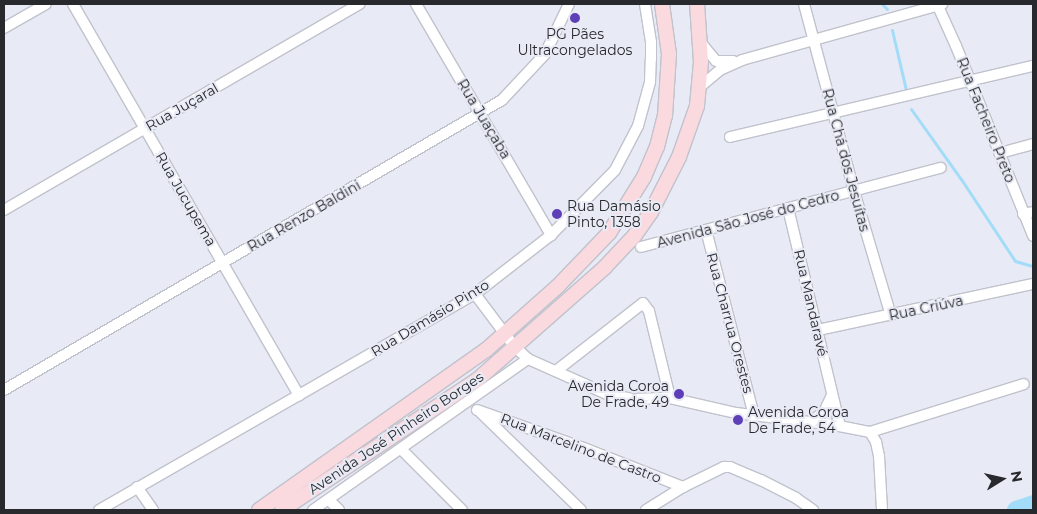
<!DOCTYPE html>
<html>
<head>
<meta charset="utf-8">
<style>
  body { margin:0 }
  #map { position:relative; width:1037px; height:514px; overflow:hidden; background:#e8ebf5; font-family:Montserrat,sans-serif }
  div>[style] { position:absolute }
  .stream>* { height:3px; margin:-1.5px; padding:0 1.5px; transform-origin:1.5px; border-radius:1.5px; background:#a3dcf8 }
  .river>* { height:18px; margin:-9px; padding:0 9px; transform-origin:9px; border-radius:9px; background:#a3dcf8 }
  .roads { filter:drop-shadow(1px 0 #c0c2cc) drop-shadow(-1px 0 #c0c2cc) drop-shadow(0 1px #c0c2cc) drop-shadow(0 -1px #c0c2cc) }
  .minor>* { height:10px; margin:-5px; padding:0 5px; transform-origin:5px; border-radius:5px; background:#fff }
  .major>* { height:14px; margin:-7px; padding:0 7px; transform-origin:7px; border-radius:7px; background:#fadadf }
  .dots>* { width:14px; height:14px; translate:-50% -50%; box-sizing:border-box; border:2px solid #e8ebf5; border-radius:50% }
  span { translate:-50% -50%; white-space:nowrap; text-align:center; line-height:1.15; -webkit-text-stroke:4px #e8ebf5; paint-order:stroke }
  .poi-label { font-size:14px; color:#28292d }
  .left { translate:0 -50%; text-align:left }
  .right { translate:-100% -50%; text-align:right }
  .street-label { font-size:14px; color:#28292d }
  .frame { position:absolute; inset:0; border:5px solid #28292d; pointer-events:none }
  .north { position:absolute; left:977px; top:454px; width:50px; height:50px; -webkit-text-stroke:4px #e8ebf5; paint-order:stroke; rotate:80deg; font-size:14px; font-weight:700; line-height:20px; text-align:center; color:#28292d }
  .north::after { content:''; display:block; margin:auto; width:18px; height:22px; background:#28292d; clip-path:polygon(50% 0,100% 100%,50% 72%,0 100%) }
</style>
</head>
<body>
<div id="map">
  <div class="stream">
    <i style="left:882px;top:4px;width:7px;rotate:45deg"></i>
    <i style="left:892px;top:30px;width:62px;rotate:76.9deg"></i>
    <i style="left:911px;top:109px;width:86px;rotate:54.5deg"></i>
    <i style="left:961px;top:179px;width:98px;rotate:56.6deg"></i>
    <i style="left:1015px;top:261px;width:19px;rotate:16deg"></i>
  </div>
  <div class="river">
    <i style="left:1016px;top:510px;width:18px;rotate:-19deg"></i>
  </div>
  <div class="roads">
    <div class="minor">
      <i style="left:73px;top:4px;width:452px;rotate:60deg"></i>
      <i style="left:416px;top:4px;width:268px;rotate:59.7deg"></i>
      <i style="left:804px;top:4px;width:194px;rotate:75deg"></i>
      <i style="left:854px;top:191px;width:130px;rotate:73.5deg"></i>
      <i style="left:937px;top:4px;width:46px;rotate:65.7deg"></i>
      <i style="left:956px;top:46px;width:205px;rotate:67.9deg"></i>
      <i style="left:4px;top:28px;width:48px;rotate:-29.7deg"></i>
      <i style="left:701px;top:43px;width:23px;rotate:50deg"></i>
      <i style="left:716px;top:61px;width:17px"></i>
      <i style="left:701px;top:86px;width:25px;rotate:-40deg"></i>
      <i style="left:720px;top:70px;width:24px;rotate:-24deg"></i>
      <i style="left:742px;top:60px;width:208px;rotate:-15.6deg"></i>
      <i style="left:730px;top:137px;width:311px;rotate:-13.2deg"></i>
      <i style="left:1000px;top:153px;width:34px;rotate:-15deg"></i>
      <i style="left:788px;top:208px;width:224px;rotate:76.6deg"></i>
      <i style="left:4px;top:210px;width:411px;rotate:-30.1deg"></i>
      <i style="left:1023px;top:214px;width:10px;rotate:-11deg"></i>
      <i style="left:706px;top:230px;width:192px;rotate:75.5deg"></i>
      <i style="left:641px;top:247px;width:310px;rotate:-14.8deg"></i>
      <i style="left:475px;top:294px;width:65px;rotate:53.1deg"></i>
      <i style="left:514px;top:346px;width:19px;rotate:43deg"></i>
      <i style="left:528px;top:359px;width:86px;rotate:23.9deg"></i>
      <i style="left:607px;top:394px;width:26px;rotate:11deg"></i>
      <i style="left:633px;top:399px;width:37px;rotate:-2deg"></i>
      <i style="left:670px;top:398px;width:68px;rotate:12.8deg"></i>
      <i style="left:736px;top:413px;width:99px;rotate:7deg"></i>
      <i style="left:834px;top:425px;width:37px;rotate:11deg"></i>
      <i style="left:870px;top:432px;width:12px;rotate:59deg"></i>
      <i style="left:876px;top:442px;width:14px;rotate:78deg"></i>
      <i style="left:879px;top:456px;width:54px;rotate:86.8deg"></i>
      <i style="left:818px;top:330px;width:220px;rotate:-12.1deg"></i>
      <i style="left:556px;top:371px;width:110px;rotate:-38deg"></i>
      <i style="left:643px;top:303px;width:10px;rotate:53deg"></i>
      <i style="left:649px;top:311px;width:89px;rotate:76.4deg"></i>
      <i style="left:4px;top:390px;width:576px;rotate:-30.21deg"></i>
      <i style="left:502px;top:100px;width:63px;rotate:-46.9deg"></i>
      <i style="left:545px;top:54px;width:55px;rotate:-64.4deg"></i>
      <i style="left:477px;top:410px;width:110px;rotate:19.6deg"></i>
      <i style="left:581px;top:447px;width:110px;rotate:21.4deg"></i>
      <i style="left:481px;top:413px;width:139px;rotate:44.1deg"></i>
      <i style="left:810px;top:422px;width:17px;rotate:-36deg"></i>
      <i style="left:824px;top:412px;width:17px;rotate:-65deg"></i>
      <i style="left:870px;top:432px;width:161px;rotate:-17.3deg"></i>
      <i style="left:401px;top:449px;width:86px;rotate:45deg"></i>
      <i style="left:137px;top:487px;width:28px;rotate:55deg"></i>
      <i style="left:329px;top:500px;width:14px;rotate:45deg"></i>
      <i style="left:99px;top:510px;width:434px;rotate:-29.9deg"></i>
      <i style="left:475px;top:294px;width:96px;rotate:-37.8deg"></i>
      <i style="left:551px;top:235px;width:91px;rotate:-45.4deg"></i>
      <i style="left:615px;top:170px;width:50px;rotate:-62.4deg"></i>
      <i style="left:638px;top:126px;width:46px;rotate:-74.7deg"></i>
      <i style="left:650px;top:82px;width:23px;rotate:-88deg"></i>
      <i style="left:651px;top:59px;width:17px;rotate:-90deg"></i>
      <i style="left:651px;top:42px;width:38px;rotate:-99deg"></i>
      <i style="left:313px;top:510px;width:263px;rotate:-35.1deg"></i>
      <i style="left:646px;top:510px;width:44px;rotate:-31.9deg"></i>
      <i style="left:683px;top:487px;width:46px;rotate:-26deg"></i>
      <i style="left:724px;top:467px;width:6px"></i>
      <i style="left:730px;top:467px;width:34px;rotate:23deg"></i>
      <i style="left:761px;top:480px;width:39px;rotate:27deg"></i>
      <i style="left:796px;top:498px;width:21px;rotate:35deg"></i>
    </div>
    <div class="major">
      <i style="left:259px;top:510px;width:278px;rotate:-35.2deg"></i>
      <i style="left:486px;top:350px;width:96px;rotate:-41.6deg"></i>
      <i style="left:558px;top:286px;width:74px;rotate:-46.1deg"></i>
      <i style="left:609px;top:233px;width:66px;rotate:-58deg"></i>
      <i style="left:644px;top:177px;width:33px;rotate:-67deg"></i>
      <i style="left:657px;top:147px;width:32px;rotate:-76deg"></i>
      <i style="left:665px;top:116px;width:62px;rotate:-86.3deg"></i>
      <i style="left:669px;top:54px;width:50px;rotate:-98deg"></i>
      <i style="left:282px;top:510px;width:234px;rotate:-33.7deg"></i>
      <i style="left:477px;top:380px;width:171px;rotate:-41.4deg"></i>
      <i style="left:605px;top:267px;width:44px;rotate:-46.8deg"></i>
      <i style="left:635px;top:235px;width:28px;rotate:-55deg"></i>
      <i style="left:651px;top:212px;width:62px;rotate:-63deg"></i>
      <i style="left:679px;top:157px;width:54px;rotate:-70.6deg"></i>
      <i style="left:697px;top:106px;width:44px;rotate:-84.8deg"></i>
      <i style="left:701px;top:62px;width:58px;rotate:-93.9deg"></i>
    </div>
  </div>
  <div class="dots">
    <i style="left:575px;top:18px;background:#5f3fb8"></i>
    <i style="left:557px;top:214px;background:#5f3fb8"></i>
    <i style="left:679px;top:394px;background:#5f3fb8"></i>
    <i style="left:738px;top:420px;background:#5f3fb8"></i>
  </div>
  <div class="poi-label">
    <span style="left:575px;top:42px">PG Pães<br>Ultracongelados</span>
    <span class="left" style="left:567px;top:214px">Rua Damásio<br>Pinto, 1358</span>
    <span class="right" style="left:669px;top:394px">Avenida Coroa<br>De Frade, 49</span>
    <span class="left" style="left:748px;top:420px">Avenida Coroa<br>De Frade, 54</span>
  </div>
  <div class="street-label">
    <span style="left:182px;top:107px;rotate:-30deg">Rua Juçaral</span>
    <span style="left:484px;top:119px;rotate:59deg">Rua Juaçaba</span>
    <span style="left:986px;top:120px;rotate:68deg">Rua Facheiro Preto</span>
    <span style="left:846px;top:160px;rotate:75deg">Rua Chá dos Jesuítas</span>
    <span style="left:186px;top:199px;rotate:60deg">Rua Jucupema</span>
    <span style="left:304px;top:216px;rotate:-30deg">Rua Renzo Baldini</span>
    <span style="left:748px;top:219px;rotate:-15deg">Avenida São José do Cedro</span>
    <span style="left:811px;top:303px;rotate:77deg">Rua Mandaravé</span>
    <span style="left:926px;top:308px;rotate:-12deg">Rua Criúva</span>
    <span style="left:430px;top:318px;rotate:-31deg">Rua Damásio Pinto</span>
    <span style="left:730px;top:323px;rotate:75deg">Rua Charrua Orestes</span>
    <span style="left:396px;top:433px;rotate:-34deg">Avenida José Pinheiro Borges</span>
    <span style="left:581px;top:448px;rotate:21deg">Rua Marcelino de Castro</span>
  </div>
  <div class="frame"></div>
  <div class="north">N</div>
</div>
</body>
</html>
